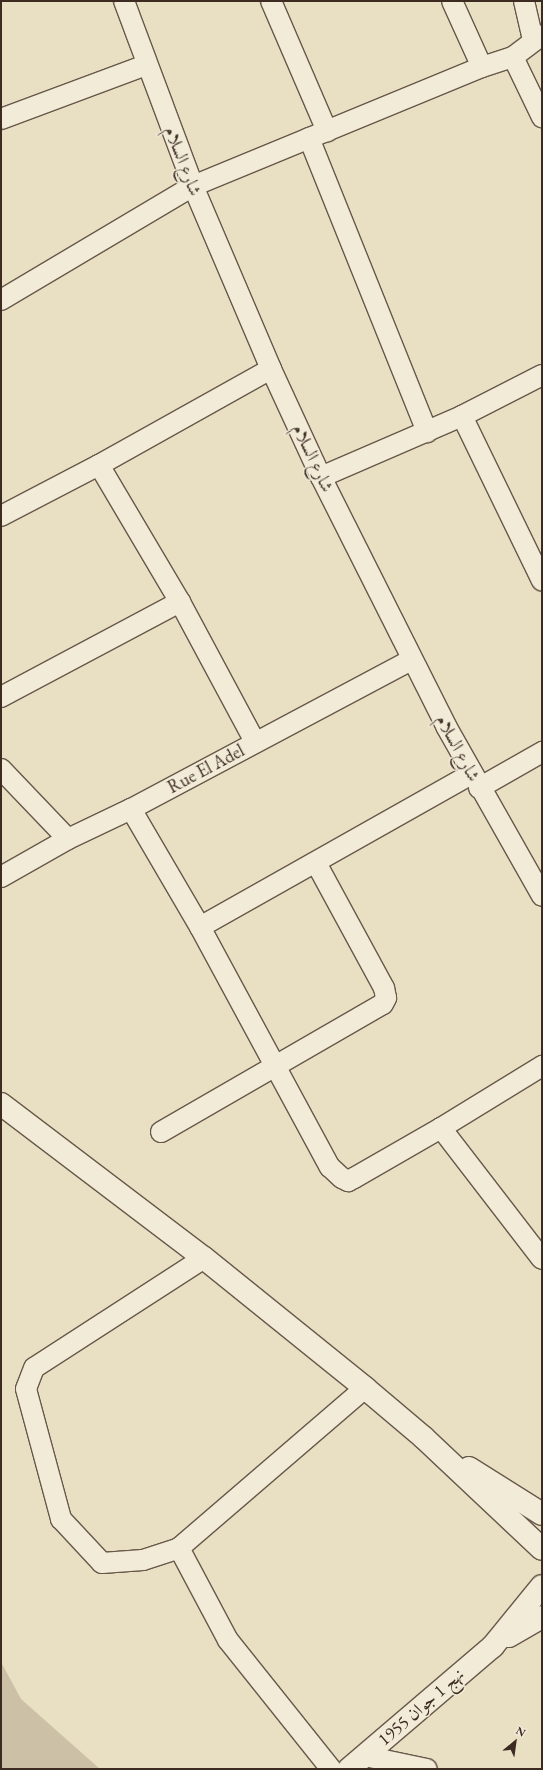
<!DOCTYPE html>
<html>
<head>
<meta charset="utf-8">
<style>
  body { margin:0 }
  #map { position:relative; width:543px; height:1770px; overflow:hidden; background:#e9e0c3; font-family:"EB Garamond",Amiri,serif }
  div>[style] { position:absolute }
  .green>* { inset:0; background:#ccc1a7 }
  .roads { filter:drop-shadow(1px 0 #68584a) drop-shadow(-1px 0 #68584a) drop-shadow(0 1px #68584a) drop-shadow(0 -1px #68584a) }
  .minor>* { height:20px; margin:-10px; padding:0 10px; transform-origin:10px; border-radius:10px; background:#f1ebd8 }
  .secondary>* { height:22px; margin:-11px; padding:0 11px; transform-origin:11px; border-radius:11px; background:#f1ebd8 }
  span { translate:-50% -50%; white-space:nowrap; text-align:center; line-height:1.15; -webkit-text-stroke:3px #f1ebd8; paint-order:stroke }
  .street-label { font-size:18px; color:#3d2b21 }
  .frame { position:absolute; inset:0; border:2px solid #3d2b21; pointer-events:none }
  .north { position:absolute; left:495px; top:1722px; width:40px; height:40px; -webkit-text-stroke:3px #f1ebd8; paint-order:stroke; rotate:29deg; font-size:11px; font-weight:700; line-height:16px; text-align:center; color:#3d2b21 }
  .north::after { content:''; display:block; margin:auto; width:14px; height:18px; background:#3d2b21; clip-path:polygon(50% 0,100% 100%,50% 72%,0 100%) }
</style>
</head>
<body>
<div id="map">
  <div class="green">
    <i style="clip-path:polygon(1px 1662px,21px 1699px,100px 1769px,1px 1769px)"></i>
  </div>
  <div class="roads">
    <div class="minor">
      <i style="left:124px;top:1px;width:197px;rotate:69.5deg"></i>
      <i style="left:193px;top:186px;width:199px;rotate:66.9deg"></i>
      <i style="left:271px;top:369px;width:119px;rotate:65.2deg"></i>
      <i style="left:321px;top:477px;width:279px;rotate:63.3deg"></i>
      <i style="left:446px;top:726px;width:195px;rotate:60.5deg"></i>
      <i style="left:271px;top:1px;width:142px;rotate:66.7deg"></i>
      <i style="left:452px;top:1px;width:72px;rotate:65.6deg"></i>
      <i style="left:524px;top:1px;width:40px;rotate:77deg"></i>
      <i style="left:513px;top:57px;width:67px;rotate:64.2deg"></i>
      <i style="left:1px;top:119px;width:155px;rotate:-20.4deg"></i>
      <i style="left:309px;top:138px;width:317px;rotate:68.1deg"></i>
      <i style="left:1px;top:300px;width:223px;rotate:-30.7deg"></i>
      <i style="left:193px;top:186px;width:313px;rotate:-22.4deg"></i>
      <i style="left:482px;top:67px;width:33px;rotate:-18deg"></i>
      <i style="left:513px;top:57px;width:36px;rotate:-37deg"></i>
      <i style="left:462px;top:416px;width:183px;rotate:64.1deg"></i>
      <i style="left:99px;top:465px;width:159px;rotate:59.4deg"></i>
      <i style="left:180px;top:602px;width:159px;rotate:61.8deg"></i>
      <i style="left:321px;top:477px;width:154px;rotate:-23.4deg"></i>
      <i style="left:462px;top:416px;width:90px;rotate:-27.1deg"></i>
      <i style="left:1px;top:516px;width:110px;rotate:-27.5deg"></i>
      <i style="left:99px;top:465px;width:197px;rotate:-29.2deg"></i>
      <i style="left:1px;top:697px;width:203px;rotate:-28deg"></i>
      <i style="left:1px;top:769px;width:97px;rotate:46.3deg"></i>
      <i style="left:479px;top:788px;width:73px;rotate:-29.7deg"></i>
      <i style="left:131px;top:809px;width:137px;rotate:59.7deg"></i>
      <i style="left:200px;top:927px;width:311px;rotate:-29.4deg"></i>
      <i style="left:1px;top:877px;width:77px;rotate:-29.6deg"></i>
      <i style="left:68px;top:839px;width:70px;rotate:-25.5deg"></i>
      <i style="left:131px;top:809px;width:317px;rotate:-28deg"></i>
      <i style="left:200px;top:927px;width:273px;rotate:61.6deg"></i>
      <i style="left:330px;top:1167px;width:16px;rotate:43deg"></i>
      <i style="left:342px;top:1178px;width:7px;rotate:27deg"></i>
      <i style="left:348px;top:1181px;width:7px;rotate:-27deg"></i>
      <i style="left:354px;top:1178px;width:100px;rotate:-29.9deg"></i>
      <i style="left:441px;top:1128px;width:119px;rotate:-31.5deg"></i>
      <i style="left:441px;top:1128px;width:165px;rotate:52.4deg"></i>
      <i style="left:161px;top:1132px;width:256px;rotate:-30deg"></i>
      <i style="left:383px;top:1004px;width:7px;rotate:-63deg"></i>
      <i style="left:386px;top:998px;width:10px;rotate:-101deg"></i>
      <i style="left:384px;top:988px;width:142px;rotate:-118.5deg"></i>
      <i style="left:204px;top:1258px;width:202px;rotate:147.1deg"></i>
      <i style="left:34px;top:1368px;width:22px;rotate:111deg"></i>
      <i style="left:26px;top:1389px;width:135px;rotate:74.9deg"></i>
      <i style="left:61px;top:1519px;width:60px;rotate:47deg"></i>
      <i style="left:102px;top:1563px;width:41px;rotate:-4.2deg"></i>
      <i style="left:143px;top:1560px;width:38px;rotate:-18deg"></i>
      <i style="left:179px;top:1548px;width:245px;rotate:-40.7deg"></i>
      <i style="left:179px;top:1548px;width:104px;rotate:62deg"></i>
      <i style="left:228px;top:1640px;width:165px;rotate:51.4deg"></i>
      <i style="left:365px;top:1756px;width:63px;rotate:11.8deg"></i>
    </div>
    <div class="secondary">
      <i style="left:1px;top:1104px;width:255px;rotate:37.2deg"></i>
      <i style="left:204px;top:1258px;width:207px;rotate:38.9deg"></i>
      <i style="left:365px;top:1388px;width:76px;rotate:40.2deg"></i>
      <i style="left:423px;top:1437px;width:163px;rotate:43.3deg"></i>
      <i style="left:469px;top:1468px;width:86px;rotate:32.2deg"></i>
      <i style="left:509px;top:1636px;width:38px;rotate:-30deg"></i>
      <i style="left:349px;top:1769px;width:189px;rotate:-40.5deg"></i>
      <i style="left:493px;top:1646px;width:77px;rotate:-50.8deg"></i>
    </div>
  </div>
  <div class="street-label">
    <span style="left:183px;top:161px;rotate:69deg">شارع السلام</span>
    <span style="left:313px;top:458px;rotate:65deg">شارع السلام</span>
    <span style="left:458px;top:748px;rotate:62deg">شارع السلام</span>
    <span style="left:206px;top:769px;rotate:-28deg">Rue El Adel</span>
    <span style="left:421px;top:1707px;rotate:-41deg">نهج 1 جوان 1955</span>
  </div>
  <div class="frame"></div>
  <div class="north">N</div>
</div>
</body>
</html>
